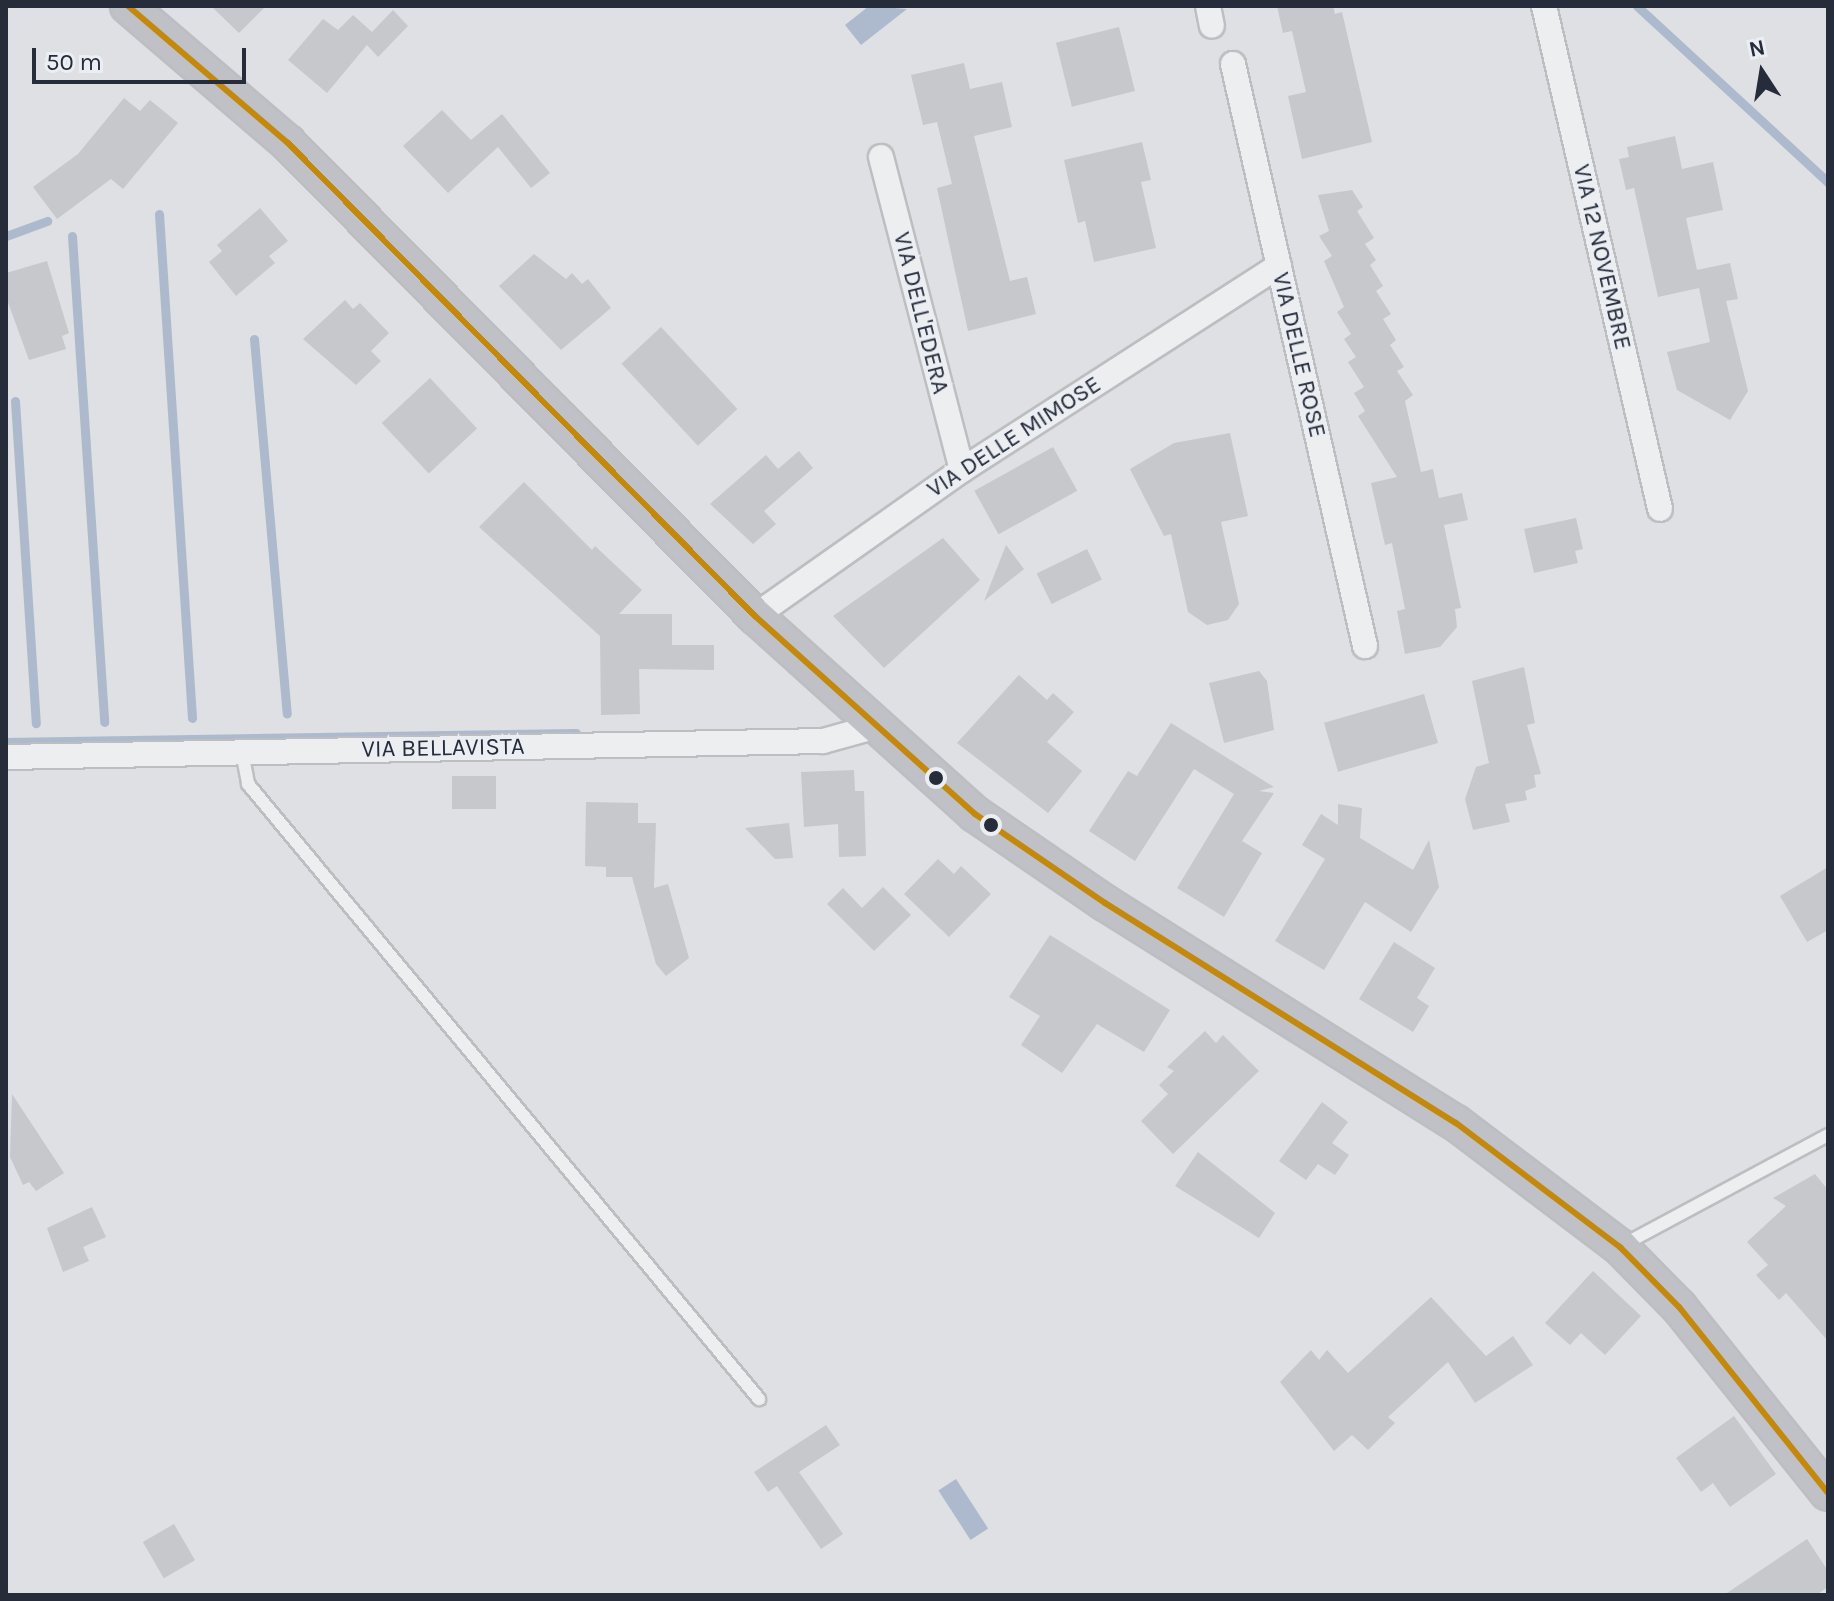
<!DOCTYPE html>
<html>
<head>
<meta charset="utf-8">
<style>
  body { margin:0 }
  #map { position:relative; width:1834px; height:1601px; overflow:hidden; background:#dee0e3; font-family:Karla,sans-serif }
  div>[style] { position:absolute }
  .water>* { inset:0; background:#adbacd; transform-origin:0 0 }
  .stream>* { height:9px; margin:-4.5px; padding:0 4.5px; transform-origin:4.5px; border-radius:4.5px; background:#adbacd }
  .building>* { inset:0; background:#c6c8cb; transform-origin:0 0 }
  .roads { filter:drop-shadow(2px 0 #bcbec1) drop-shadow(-2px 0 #bcbec1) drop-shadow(0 2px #bcbec1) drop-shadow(0 -2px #bcbec1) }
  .lane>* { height:12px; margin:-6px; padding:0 6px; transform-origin:6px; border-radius:6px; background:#edeef0 }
  .street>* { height:24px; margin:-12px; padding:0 12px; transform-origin:12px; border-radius:12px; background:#edeef0 }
  .secondary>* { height:34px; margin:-17px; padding:0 17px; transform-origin:17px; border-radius:17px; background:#bfc1c6 }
  .bus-1>* { height:6px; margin:-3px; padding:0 3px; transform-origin:3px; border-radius:3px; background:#c3880e }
  .dots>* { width:22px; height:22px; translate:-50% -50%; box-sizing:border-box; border:4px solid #ebeef3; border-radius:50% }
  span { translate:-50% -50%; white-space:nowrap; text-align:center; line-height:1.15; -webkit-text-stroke:6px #ebeef3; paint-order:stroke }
  .street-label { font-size:24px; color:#262c3a }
  .frame { position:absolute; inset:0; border:8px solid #262c3a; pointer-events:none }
  .north { position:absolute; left:1722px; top:32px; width:80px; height:80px; -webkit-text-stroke:6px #ebeef3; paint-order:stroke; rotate:348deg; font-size:22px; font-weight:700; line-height:32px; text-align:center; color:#262c3a }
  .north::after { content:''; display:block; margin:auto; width:28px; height:36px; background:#262c3a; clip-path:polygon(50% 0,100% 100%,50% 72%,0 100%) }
  .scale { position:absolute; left:32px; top:48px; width:214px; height:36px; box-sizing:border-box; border:4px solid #262c3a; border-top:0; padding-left:10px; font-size:24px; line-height:28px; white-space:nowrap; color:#262c3a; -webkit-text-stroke:6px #ebeef3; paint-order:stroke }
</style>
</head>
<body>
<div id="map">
  <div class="water">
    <i style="clip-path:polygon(869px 6px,907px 9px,861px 45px,845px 25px)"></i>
    <i style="left:956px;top:1479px;width:59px;height:21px;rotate:57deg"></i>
  </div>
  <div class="stream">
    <i style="left:1637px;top:6px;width:260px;rotate:42.7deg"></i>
    <i style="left:159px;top:214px;width:505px;rotate:86.25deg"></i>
    <i style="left:6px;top:236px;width:44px;rotate:-20.1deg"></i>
    <i style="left:72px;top:236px;width:487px;rotate:86.2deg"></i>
    <i style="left:254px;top:339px;width:376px;rotate:85deg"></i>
    <i style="left:15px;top:401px;width:323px;rotate:86.3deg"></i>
    <i style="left:6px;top:742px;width:570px;rotate:-0.9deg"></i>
  </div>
  <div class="building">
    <i style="clip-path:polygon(211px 6px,266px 6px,239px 33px)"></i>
    <i style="clip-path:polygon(1277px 6px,1333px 6px,1335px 14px,1342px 12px,1372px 142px,1302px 159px,1288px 96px,1306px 92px,1292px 31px,1283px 33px)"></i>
    <i style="clip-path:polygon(393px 10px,408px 26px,378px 57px,367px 45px,327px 93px,288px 60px,323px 19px,338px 30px,353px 15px,372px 32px)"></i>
    <i style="left:1119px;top:27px;width:66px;height:65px;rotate:76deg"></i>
    <i style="clip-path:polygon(964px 63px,970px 89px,1002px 82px,1012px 127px,974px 136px,1010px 281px,1027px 277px,1036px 314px,968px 331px,937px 188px,952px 184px,937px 122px,923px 125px,911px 75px)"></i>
    <i style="clip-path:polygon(124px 98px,140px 111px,150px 100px,178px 123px,123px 189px,111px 179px,57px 219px,33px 187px,78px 154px)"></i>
    <i style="clip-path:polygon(442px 110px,471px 140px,502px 114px,550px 173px,531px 188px,498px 147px,448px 193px,403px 146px)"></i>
    <i style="clip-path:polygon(1675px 136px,1682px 169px,1713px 162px,1723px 210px,1686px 218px,1697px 270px,1730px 263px,1738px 299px,1726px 301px,1748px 391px,1730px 420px,1677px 390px,1667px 352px,1710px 342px,1699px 288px,1658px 297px,1634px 188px,1626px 190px,1619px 159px,1629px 157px,1627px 147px)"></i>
    <i style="clip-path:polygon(1142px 142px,1151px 180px,1141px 182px,1156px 248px,1094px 262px,1085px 221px,1078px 223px,1064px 160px)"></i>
    <i style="clip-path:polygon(1352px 190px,1363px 207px,1357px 211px,1374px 238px,1365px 244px,1376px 260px,1370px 265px,1383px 286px,1376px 291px,1391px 314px,1383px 319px,1396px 340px,1390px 345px,1404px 367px,1397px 371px,1413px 395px,1405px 401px,1421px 472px,1433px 469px,1439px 498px,1462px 493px,1468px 520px,1444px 525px,1461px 608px,1455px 609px,1457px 627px,1440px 647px,1405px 654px,1397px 611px,1405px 609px,1392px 543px,1385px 545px,1371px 483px,1397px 477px,1358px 416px,1365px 411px,1354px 393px,1364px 387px,1348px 362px,1356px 357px,1344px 339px,1351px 334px,1337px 312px,1344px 307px,1324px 261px,1332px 256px,1319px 236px,1329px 231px,1318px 195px)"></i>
    <i style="clip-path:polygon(260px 208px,288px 241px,269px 256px,275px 263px,236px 296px,209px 262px,222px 251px,217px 245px)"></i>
    <i style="clip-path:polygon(534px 254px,566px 279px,572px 273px,582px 284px,588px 279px,611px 308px,561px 350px,499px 286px)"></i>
    <i style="clip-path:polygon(47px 261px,69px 333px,62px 336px,66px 349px,29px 360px,6px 297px,6px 273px)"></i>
    <i style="clip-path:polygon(345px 300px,353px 309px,360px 303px,389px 333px,371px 351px,381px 361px,356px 385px,303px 339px)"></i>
    <i style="left:661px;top:327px;width:112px;height:54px;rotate:47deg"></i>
    <i style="left:430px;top:378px;width:69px;height:66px;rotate:47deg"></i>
    <i style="clip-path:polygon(1230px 433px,1248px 516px,1221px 522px,1239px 604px,1228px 620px,1207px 625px,1188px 612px,1171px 534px,1164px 536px,1130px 469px,1174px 443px)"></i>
    <i style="left:1053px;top:447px;width:50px;height:90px;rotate:61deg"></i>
    <i style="clip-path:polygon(799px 451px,813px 468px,764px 511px,776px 524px,753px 544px,710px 504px,766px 455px,778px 469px)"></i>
    <i style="clip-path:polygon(524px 482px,592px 550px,595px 546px,642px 590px,619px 614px,672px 614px,672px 645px,714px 645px,714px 670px,639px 669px,640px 714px,601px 715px,600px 636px,479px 527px)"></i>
    <i style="clip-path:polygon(1576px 518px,1583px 549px,1575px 551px,1578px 563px,1534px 573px,1524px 529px)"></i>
    <i style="clip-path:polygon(943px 538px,980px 580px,884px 668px,833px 616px)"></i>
    <i style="clip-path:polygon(1006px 545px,1024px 569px,984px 601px)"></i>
    <i style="left:1087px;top:549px;width:34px;height:56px;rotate:64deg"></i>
    <i style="clip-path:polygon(1524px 667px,1535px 723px,1527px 725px,1541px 774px,1534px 775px,1536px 787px,1525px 791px,1527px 800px,1505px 804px,1510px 822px,1473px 830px,1465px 799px,1476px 767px,1489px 763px,1472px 681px)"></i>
    <i style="clip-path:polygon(1259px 671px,1267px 681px,1274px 730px,1224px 743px,1209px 683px)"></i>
    <i style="clip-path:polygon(1019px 675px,1047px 700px,1053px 693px,1074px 712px,1047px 742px,1082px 771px,1048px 813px,957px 743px)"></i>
    <i style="left:1424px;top:694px;width:51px;height:104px;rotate:74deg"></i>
    <i style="clip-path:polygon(1171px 723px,1274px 787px,1259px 791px,1274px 793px,1242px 841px,1262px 853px,1224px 917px,1177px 888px,1234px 794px,1194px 769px,1135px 861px,1089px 831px,1128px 771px,1137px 776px)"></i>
    <i style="clip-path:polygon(854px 770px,855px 791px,864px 791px,866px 856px,839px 857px,838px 824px,804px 827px,801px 772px)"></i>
    <i style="left:452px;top:776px;width:44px;height:33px"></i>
    <i style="clip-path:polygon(586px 802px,638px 803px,638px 823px,656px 823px,654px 888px,668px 884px,689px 958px,666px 976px,656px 964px,632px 877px,606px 877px,606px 867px,585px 866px)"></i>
    <i style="clip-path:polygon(1338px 804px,1362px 808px,1360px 838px,1413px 870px,1429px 840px,1439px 887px,1411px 932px,1365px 902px,1324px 970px,1275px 941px,1325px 859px,1302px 845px,1321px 814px,1338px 825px)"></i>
    <i style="clip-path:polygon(789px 823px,793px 858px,775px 859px,745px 828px)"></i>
    <i style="clip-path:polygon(938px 859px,954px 874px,961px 866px,991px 894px,949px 937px,904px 894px)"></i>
    <i style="clip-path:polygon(1828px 867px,1828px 930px,1807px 942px,1780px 896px)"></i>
    <i style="clip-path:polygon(883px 887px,911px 915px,874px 951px,827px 904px,843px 888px,862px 908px)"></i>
    <i style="clip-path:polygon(1050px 935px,1170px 1010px,1144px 1052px,1097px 1024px,1062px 1073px,1021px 1045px,1040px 1016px,1009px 997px)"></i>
    <i style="clip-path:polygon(1394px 942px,1435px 968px,1417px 998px,1429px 1006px,1413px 1032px,1359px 999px)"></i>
    <i style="clip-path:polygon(1205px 1031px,1216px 1043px,1223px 1035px,1259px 1071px,1173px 1154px,1141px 1121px,1168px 1094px,1159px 1085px,1174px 1071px,1167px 1067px)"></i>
    <i style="clip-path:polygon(12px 1094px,64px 1173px,36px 1191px,29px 1182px,23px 1185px,10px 1157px)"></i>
    <i style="clip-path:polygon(1322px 1102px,1348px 1122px,1332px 1143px,1349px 1155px,1335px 1175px,1318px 1164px,1306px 1180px,1279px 1161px)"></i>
    <i style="clip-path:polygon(1198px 1152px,1275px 1213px,1259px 1238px,1175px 1186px)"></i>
    <i style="clip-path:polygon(1815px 1174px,1828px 1190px,1828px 1341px,1786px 1293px,1779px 1300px,1756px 1275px,1768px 1265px,1747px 1242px,1786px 1206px,1773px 1198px)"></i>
    <i style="clip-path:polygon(92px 1207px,106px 1237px,83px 1247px,89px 1261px,63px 1272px,47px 1228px)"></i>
    <i style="clip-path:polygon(1593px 1271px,1641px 1316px,1605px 1355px,1581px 1333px,1570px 1345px,1545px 1323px)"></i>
    <i style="clip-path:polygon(1431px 1297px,1486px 1356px,1513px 1336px,1533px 1365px,1475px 1403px,1448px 1362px,1388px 1417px,1395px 1423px,1368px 1450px,1352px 1435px,1334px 1451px,1280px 1382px,1311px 1350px,1319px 1360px,1327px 1350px,1348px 1373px)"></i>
    <i style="clip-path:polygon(1734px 1416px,1776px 1474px,1730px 1507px,1713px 1483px,1701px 1492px,1676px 1458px)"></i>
    <i style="clip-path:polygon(826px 1425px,840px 1445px,799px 1472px,843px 1534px,821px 1549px,777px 1486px,768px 1492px,754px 1472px)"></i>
    <i style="left:174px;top:1524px;width:42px;height:36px;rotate:60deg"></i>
    <i style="clip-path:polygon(1807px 1539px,1828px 1571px,1828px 1587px,1816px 1595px,1724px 1595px)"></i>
  </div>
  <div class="roads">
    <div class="lane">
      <i style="left:242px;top:752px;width:33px;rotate:79deg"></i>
      <i style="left:248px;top:784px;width:800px;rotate:50.28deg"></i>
      <i style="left:1623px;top:1245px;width:233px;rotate:-28.2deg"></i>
    </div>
    <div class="street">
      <i style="left:1208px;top:6px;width:20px;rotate:79deg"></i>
      <i style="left:1544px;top:6px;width:516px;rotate:77.01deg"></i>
      <i style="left:1233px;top:64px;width:597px;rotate:77.22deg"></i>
      <i style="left:881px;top:157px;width:323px;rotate:75.5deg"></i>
      <i style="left:755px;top:616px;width:253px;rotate:-35.2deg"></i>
      <i style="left:962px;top:470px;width:377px;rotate:-32.8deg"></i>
      <i style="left:6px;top:757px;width:817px;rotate:-1.12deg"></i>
      <i style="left:823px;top:741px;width:56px;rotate:-15.5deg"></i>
    </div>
    <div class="secondary">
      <i style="left:128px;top:6px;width:211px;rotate:40.6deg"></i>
      <i style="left:288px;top:143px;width:665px;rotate:45.37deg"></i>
      <i style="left:755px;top:616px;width:296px;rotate:42deg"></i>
      <i style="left:975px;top:814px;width:158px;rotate:34.4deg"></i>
      <i style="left:1105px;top:903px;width:414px;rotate:32.1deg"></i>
      <i style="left:1456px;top:1123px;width:206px;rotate:37.1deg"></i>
      <i style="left:1620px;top:1247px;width:84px;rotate:45.5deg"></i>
      <i style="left:1679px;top:1307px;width:238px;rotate:51.3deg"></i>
    </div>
  </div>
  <div class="bus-1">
    <i style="left:128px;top:6px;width:211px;rotate:40.6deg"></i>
    <i style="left:288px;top:143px;width:665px;rotate:45.37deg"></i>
    <i style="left:755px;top:616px;width:296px;rotate:42deg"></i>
    <i style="left:975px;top:814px;width:158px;rotate:34.4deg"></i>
    <i style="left:1105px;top:903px;width:414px;rotate:32.1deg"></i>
    <i style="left:1456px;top:1123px;width:206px;rotate:37.1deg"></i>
    <i style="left:1620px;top:1247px;width:84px;rotate:45.5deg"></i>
    <i style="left:1679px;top:1307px;width:238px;rotate:51.3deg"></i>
  </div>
  <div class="dots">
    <i style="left:936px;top:778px;background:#262c3a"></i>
    <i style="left:991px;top:825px;background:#262c3a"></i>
  </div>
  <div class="street-label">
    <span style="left:1602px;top:257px;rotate:77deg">VIA 12 NOVEMBRE</span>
    <span style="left:921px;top:313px;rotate:76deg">VIA DELL'EDERA</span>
    <span style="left:1299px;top:355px;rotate:77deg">VIA DELLE ROSE</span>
    <span style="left:1014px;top:437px;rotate:-33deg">VIA DELLE MIMOSE</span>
    <span style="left:443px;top:748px;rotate:-1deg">VIA BELLAVISTA</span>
  </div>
  <div class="frame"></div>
  <div class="north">N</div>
  <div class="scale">50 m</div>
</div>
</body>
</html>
